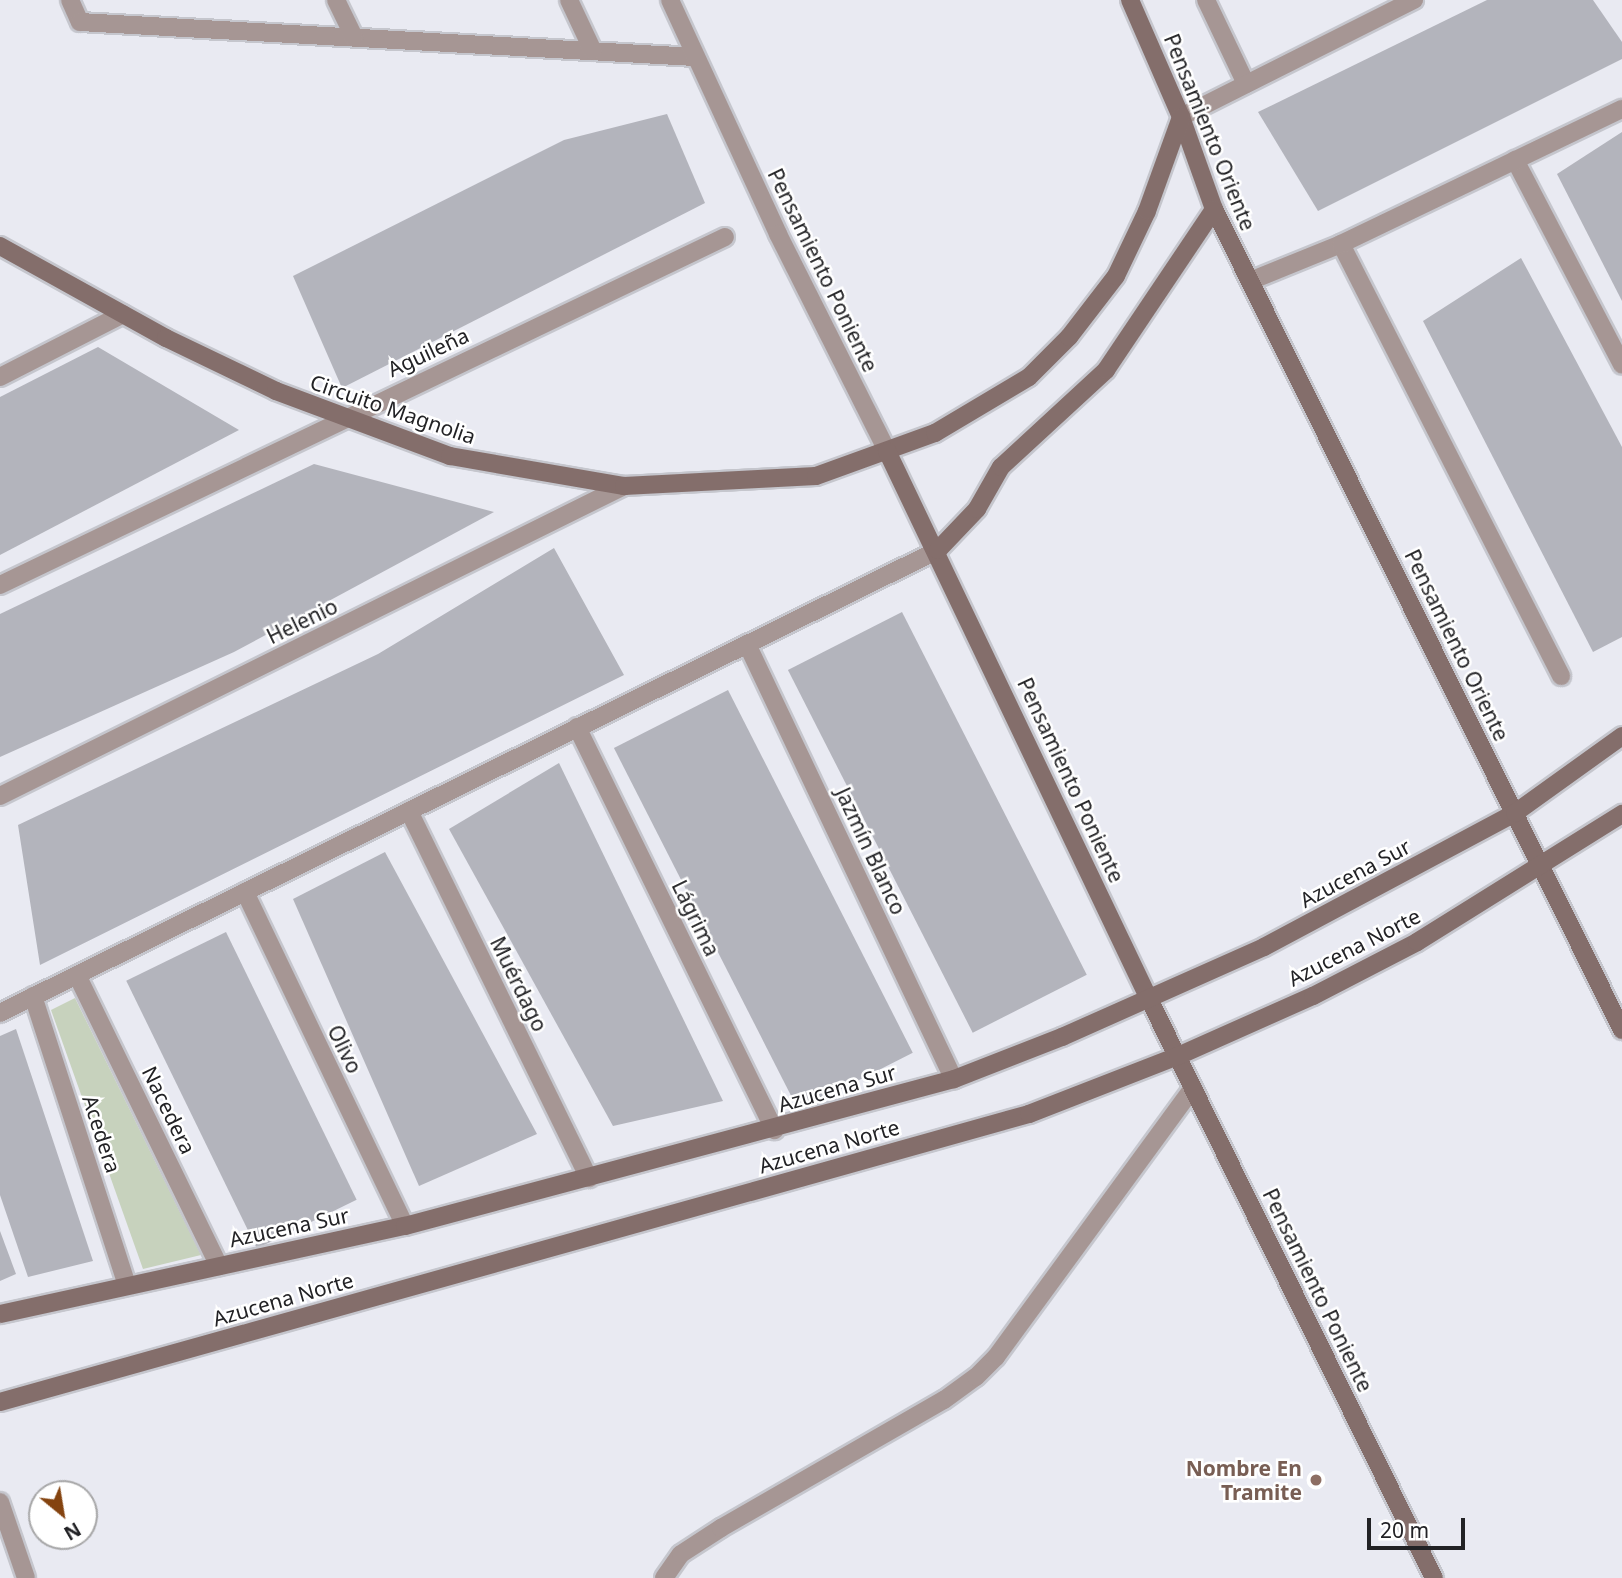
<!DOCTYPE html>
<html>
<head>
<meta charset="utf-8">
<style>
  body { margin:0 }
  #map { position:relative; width:1622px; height:1578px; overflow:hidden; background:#e9eaf2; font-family:"Noto Sans",sans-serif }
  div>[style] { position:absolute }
  .green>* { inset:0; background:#c7d2bd }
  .building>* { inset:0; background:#b3b4bc; transform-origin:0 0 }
  .roads { filter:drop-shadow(2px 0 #c5c6cd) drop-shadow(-2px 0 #c5c6cd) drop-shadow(0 2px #c5c6cd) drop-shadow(0 -2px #c5c6cd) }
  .lane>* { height:18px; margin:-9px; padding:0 9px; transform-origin:9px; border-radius:9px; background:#a69694 }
  .street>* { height:18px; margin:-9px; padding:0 9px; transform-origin:9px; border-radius:9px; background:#a69694 }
  .secondary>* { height:18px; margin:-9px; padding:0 9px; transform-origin:9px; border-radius:9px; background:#846e6b }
  .dots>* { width:19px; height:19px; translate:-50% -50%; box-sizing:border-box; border:4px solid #fff; border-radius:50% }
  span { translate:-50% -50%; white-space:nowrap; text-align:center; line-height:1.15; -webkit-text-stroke:5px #fff; paint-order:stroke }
  .street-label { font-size:21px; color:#222225 }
  .education-label { font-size:21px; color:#785e54; font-weight:700 }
  .right { translate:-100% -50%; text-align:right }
  .north { position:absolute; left:28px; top:1480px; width:70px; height:70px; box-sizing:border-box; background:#fff; border:2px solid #a7a7a8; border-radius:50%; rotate:150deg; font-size:19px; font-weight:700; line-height:28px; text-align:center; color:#222225 }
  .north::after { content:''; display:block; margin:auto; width:24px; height:32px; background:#84430f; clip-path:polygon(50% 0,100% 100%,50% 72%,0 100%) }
  .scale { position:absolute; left:1367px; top:1518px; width:98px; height:32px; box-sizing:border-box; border:4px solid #222225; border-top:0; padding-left:9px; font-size:21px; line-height:24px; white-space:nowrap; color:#222225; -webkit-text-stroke:5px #fff; paint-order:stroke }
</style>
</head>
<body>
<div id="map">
  <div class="green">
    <i style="clip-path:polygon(75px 998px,201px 1255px,143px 1269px,51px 1010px)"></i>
  </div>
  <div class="building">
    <i style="clip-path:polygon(1487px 0,1593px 0,1622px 42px,1622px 59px,1318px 211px,1258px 112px)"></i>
    <i style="clip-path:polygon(667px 114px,705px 203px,342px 388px,293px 276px,564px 140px)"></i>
    <i style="clip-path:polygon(1622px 132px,1622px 301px,1557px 174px)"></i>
    <i style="clip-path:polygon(1521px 258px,1622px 447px,1622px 637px,1593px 652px,1423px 321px)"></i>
    <i style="clip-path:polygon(98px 347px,239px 430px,0 555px,0 397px)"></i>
    <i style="clip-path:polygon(314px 464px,494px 512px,234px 652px,0 757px,0 614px)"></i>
    <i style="clip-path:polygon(554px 548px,624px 675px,40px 965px,18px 825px,378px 654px)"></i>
    <i style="left:902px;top:612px;width:407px;height:128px;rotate:63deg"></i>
    <i style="left:728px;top:690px;width:407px;height:128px;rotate:63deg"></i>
    <i style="clip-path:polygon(559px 763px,723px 1101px,613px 1126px,449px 829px)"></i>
    <i style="clip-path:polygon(385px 852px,537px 1134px,419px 1186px,293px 899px)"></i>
    <i style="left:226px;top:932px;width:298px;height:111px;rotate:64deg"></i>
    <i style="clip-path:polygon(16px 1029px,93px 1261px,28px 1277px,0 1195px,0 1036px)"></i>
    <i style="clip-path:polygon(0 1231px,16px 1274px,0 1281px)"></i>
  </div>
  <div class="roads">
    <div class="lane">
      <i style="left:1206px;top:0;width:93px;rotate:64.5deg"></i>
      <i style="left:664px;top:1578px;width:29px;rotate:-55deg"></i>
      <i style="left:681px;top:1554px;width:48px;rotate:-33deg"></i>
      <i style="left:721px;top:1528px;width:257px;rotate:-29.9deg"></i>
      <i style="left:944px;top:1400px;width:39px;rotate:-36deg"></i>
      <i style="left:976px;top:1377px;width:28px;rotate:-45deg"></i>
      <i style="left:996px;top:1357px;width:333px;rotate:-53.8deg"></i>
    </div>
    <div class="street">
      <i style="left:70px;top:0;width:24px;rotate:66deg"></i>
      <i style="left:80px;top:22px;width:616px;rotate:3.26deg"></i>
      <i style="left:336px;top:0;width:41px;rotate:64.1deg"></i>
      <i style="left:569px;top:0;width:56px;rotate:64.8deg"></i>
      <i style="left:670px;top:0;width:258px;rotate:65.2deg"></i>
      <i style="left:778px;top:234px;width:243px;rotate:63.3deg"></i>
      <i style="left:1181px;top:117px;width:261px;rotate:-26.7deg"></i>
      <i style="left:1515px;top:160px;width:231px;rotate:62.4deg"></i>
      <i style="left:1341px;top:244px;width:485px;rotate:63deg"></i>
      <i style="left:1250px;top:281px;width:98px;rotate:-22.1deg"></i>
      <i style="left:1341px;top:244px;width:312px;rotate:-25.7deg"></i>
      <i style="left:0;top:377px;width:138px;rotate:-27.1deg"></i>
      <i style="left:0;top:585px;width:804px;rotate:-25.64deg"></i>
      <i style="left:747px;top:644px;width:482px;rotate:64.6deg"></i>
      <i style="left:577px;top:727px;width:449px;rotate:63.9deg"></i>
      <i style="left:0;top:796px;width:697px;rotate:-26.42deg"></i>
      <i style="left:409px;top:811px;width:409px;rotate:63.9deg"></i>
      <i style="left:245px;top:892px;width:370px;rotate:64.4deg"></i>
      <i style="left:77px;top:975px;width:324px;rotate:64deg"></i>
      <i style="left:33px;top:996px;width:304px;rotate:72deg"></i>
      <i style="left:0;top:1013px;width:1046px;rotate:-26.27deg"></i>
      <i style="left:0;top:1502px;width:80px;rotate:71.1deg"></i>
    </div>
    <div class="secondary">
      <i style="left:1130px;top:0;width:128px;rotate:66.4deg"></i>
      <i style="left:1181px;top:117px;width:98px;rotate:70.3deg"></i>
      <i style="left:1214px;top:209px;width:917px;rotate:63.57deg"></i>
      <i style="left:0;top:246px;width:190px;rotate:29deg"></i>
      <i style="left:166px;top:338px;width:122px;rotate:25.7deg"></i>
      <i style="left:276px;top:391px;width:186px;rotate:20.5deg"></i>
      <i style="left:450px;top:456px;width:177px;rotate:9.8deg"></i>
      <i style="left:624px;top:486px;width:192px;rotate:-3deg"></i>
      <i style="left:816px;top:476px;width:127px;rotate:-19.9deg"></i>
      <i style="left:935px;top:433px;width:109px;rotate:-30.8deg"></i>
      <i style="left:1029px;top:377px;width:57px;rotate:-45deg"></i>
      <i style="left:1069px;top:337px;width:77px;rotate:-52.4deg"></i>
      <i style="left:1116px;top:276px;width:72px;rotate:-64.5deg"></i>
      <i style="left:1147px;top:211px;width:100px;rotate:-70.1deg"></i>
      <i style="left:887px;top:451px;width:607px;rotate:64.45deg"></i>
      <i style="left:1149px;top:999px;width:645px;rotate:63.79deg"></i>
      <i style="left:938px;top:550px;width:57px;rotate:-46.4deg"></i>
      <i style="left:977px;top:509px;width:48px;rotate:-60.3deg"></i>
      <i style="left:1001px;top:467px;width:143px;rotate:-42.7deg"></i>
      <i style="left:1106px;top:370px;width:194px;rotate:-56.1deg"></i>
      <i style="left:0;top:1314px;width:414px;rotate:-12.3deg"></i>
      <i style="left:405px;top:1226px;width:568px;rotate:-14.99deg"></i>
      <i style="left:954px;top:1079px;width:116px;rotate:-21.3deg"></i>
      <i style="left:1062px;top:1037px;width:221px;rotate:-24deg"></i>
      <i style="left:1264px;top:947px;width:285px;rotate:-28.1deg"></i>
      <i style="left:1515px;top:813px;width:132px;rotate:-35.7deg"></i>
      <i style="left:0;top:1402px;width:1069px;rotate:-15.64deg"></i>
      <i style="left:1029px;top:1114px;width:160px;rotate:-21.3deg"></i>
      <i style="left:1178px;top:1056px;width:148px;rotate:-24deg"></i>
      <i style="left:1313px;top:996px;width:117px;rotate:-27.4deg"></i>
      <i style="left:1417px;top:942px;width:242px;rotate:-32deg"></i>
    </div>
  </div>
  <div class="dots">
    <i style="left:1316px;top:1480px;background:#8d6e63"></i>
  </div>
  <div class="street-label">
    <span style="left:1210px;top:132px;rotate:68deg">Pensamiento Oriente</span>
    <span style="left:823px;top:270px;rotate:64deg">Pensamiento Poniente</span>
    <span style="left:428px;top:352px;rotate:-25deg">Aguileña</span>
    <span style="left:393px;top:409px;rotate:19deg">Circuito Magnolia</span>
    <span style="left:302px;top:621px;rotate:-26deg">Helenio</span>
    <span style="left:1457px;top:645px;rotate:64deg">Pensamiento Oriente</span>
    <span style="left:1071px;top:780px;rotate:65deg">Pensamiento Poniente</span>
    <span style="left:871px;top:851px;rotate:65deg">Jazmín Blanco</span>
    <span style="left:1355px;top:873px;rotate:-28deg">Azucena Sur</span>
    <span style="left:696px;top:918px;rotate:64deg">Lágrima</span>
    <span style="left:1354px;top:947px;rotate:-27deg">Azucena Norte</span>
    <span style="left:519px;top:984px;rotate:64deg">Muérdago</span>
    <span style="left:345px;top:1049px;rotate:64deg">Olivo</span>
    <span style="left:837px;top:1088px;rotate:-16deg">Azucena Sur</span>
    <span style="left:169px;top:1110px;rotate:64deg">Nacedera</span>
    <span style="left:102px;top:1134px;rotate:72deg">Acedera</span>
    <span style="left:829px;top:1146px;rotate:-16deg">Azucena Norte</span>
    <span style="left:289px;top:1227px;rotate:-12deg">Azucena Sur</span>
    <span style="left:1318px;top:1290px;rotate:64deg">Pensamiento Poniente</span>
    <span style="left:283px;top:1299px;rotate:-16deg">Azucena Norte</span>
  </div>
  <div class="education-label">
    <span class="right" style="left:1302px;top:1480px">Nombre En<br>Tramite</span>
  </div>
  <div class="north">N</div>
  <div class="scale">20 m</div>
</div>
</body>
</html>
